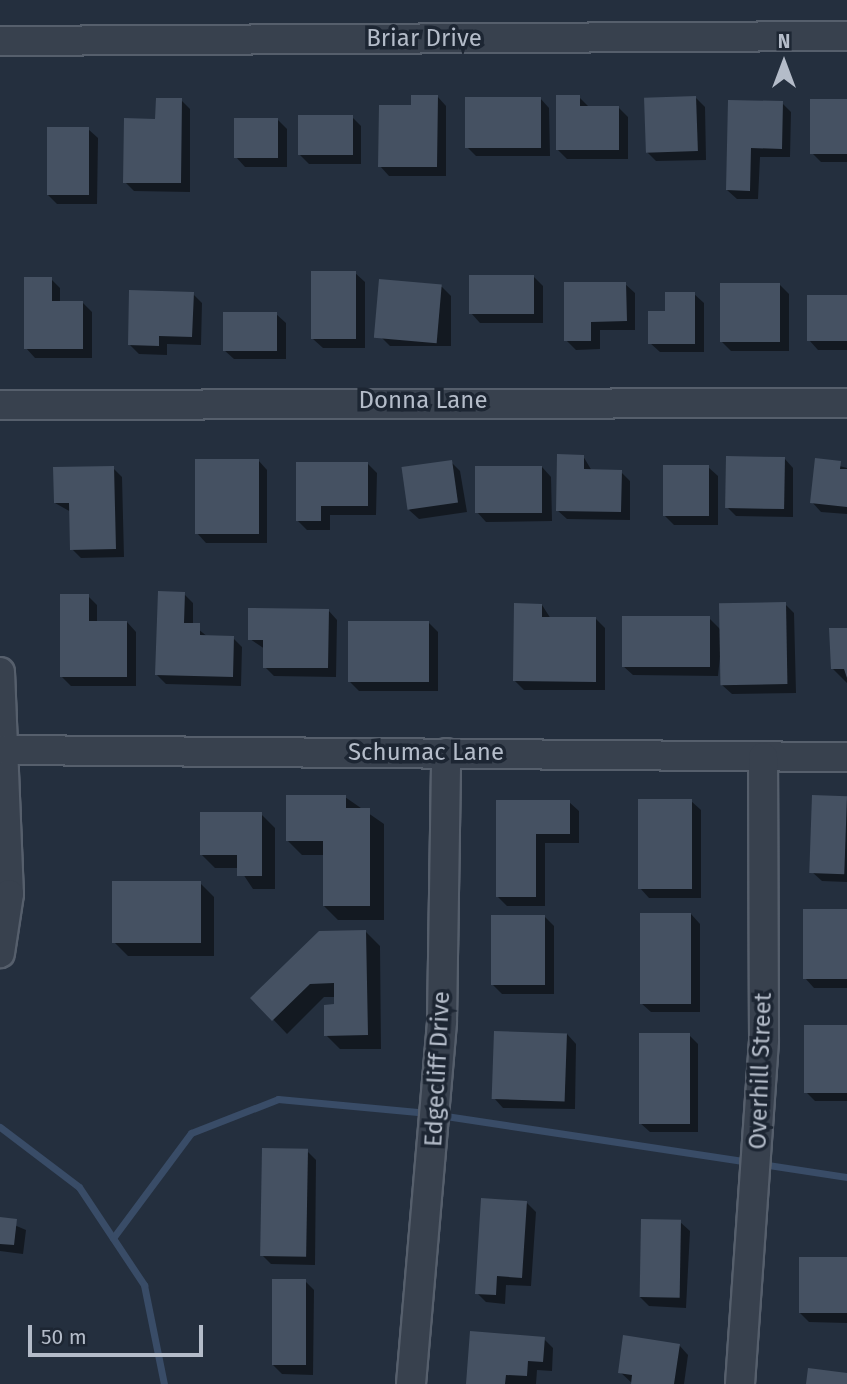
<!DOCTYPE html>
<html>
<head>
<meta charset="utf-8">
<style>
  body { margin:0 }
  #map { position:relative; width:847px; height:1384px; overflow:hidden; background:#242f3e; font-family:"Fira Sans",sans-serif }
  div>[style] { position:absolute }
  .shadow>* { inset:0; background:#0007 }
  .stream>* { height:7px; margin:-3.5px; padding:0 3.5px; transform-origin:3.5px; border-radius:3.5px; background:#394c67 }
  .building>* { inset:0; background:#455162; transform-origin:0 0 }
  .roads { filter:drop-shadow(2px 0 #565f6c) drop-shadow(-2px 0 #565f6c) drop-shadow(0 2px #565f6c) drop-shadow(0 -2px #565f6c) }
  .minor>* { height:28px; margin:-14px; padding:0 14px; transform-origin:14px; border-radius:14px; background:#38414e }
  span { translate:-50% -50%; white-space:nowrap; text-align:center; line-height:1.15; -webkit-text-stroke:7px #1d2633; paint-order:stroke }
  .street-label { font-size:24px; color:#b4bcc9 }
  .north { position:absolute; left:749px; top:28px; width:70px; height:70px; -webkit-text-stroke:5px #1d2633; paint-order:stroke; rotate:0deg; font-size:19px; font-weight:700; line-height:28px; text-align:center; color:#b4bcc9 }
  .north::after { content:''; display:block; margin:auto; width:24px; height:32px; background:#b4bcc9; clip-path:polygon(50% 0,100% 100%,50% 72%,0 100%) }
  .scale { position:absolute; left:28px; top:1325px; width:175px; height:32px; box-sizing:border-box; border:4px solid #b4bcc9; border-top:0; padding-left:9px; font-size:21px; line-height:24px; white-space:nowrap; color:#b4bcc9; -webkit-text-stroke:5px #1d2633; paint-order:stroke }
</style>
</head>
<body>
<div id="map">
  <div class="shadow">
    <i style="clip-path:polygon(437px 96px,446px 106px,446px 176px,389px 176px,380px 166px,413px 107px)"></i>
    <i style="clip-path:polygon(579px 97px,588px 106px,619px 108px,628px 117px,628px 159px,567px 159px,558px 150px)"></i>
    <i style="clip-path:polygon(540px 98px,549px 108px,550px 156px,476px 156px,467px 147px)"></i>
    <i style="clip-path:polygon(696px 98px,705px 107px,706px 160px,656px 161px,647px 152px)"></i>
    <i style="clip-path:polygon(181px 100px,190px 109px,190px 192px,134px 191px,125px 182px,157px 121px)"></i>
    <i style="clip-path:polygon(847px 101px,847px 162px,821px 162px,812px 153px)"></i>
    <i style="clip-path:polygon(730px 102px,782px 103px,791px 112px,790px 157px,760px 157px,758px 199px,737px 199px,727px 190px)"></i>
    <i style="clip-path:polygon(352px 117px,361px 126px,361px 164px,309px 164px,300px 155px)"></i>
    <i style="clip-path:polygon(277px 119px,287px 129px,287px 167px,245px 167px,236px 157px)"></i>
    <i style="clip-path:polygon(88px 129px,98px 138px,97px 204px,57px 204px,48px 195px)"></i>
    <i style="clip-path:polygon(355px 273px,365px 282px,365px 348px,323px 348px,313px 339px)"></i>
    <i style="clip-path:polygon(533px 276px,543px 286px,543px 323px,480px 323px,471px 313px)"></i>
    <i style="clip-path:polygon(51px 279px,60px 288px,60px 303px,83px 303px,92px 312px,92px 358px,35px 358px,26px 348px)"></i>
    <i style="clip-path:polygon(381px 281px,442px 287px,451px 296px,451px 346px,390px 346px,381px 337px)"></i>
    <i style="clip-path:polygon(625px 284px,635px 293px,635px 330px,600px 330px,600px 349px,576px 350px,566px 340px)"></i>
    <i style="clip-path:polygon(780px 285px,789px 294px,789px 351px,731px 351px,721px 341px)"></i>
    <i style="clip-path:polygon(193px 294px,202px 303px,201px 345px,167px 344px,167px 355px,139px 354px,130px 345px)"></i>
    <i style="clip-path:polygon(694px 294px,704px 303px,704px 352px,660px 352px,650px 343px)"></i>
    <i style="clip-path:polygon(847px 296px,847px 350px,818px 350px,809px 340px)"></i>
    <i style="clip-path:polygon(276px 314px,286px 323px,286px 359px,234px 359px,224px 350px)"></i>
    <i style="clip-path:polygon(583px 456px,592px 471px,621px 472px,630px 481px,630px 520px,567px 519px,557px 510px)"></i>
    <i style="clip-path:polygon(784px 458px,793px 468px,793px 517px,736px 516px,727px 507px)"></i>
    <i style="clip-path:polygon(258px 460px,267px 470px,267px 543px,206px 543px,197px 533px)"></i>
    <i style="clip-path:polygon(816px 460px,847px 468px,847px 514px,821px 512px,812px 502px)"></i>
    <i style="clip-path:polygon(451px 462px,460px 471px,467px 512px,419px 519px,409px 510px)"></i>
    <i style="clip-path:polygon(368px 464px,377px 473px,376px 515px,330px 515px,330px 530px,307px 530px,297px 520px)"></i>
    <i style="clip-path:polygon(542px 467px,551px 477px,552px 521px,486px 522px,477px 512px)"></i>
    <i style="clip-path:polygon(708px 467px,718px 476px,718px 525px,674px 525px,665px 516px)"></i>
    <i style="clip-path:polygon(113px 468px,122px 477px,124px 557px,81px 558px,72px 549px,71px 512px,55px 503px)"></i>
    <i style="clip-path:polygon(184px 594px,193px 603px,193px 625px,208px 637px,233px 638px,242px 647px,241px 686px,166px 684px,157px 675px)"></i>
    <i style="clip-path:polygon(88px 596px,97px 605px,97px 622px,127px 622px,136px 632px,136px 686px,71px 686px,62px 677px)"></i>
    <i style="clip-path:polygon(785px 604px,794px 613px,796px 693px,732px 694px,722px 685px,722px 637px,718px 676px,633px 675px,623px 666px,709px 618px,722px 631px)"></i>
    <i style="clip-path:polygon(542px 605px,551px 619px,596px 619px,605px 628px,605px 690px,524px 690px,515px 681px)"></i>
    <i style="clip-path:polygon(328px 610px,337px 620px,336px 677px,274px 676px,265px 667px,265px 649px,250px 639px)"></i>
    <i style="clip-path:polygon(429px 623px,438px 632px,438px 691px,359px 691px,349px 681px)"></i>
    <i style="clip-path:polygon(847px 630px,847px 683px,832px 668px)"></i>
    <i style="clip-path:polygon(345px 797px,384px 824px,384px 920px,338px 920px,324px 906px,324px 855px,302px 855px,288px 841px)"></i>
    <i style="clip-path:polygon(847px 798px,847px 882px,822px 881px,812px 872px)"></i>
    <i style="clip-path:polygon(691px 801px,701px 810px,701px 898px,649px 898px,640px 888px)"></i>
    <i style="clip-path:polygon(498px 802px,569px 802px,579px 811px,579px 843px,545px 843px,545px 906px,507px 906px,498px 897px)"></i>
    <i style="clip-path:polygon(261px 814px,275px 828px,275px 889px,253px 889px,239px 868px,215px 868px,201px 854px)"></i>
    <i style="clip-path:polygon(200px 883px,214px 897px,214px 956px,128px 956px,114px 942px)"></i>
    <i style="clip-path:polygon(847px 911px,847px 988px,814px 988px,805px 978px)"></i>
    <i style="clip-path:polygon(691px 914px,700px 924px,700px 1012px,651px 1012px,641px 1003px)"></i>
    <i style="clip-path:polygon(545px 917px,554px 926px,554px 994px,502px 994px,493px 985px)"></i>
    <i style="clip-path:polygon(366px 932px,380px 946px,381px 1049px,340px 1049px,326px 1035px,336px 997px,324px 997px,287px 1034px,253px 998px)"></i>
    <i style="clip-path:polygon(847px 1026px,847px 1101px,815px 1101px,806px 1092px)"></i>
    <i style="clip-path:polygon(567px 1034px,576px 1044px,575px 1109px,503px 1108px,494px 1098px)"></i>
    <i style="clip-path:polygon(689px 1035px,698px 1044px,698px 1132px,650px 1132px,640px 1123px)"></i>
    <i style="clip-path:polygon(307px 1151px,316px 1160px,315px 1265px,271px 1264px,262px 1255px)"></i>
    <i style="clip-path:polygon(527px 1203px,536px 1212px,531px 1286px,506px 1285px,505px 1304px,486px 1302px,477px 1293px)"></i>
    <i style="clip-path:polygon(0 1219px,26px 1230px,23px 1254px,0 1251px)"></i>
    <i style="clip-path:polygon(680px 1222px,690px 1231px,686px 1308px,649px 1306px,640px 1297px)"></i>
    <i style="clip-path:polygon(847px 1259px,847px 1323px,809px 1322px,800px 1313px)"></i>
    <i style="clip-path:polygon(305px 1281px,314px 1290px,313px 1375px,282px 1374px,273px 1365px)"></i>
    <i style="clip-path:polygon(544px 1339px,553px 1348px,552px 1371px,537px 1370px,536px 1384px,468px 1384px)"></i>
    <i style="clip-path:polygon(679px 1345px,688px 1355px,684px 1384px,633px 1384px,620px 1372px)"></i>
  </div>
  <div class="stream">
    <i style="left:439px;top:1115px;width:314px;rotate:8.6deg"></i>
    <i style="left:0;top:1127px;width:99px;rotate:37.2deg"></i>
    <i style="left:79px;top:1187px;width:118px;rotate:56.4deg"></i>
    <i style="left:144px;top:1285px;width:101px;rotate:78.6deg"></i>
    <i style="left:761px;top:1164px;width:87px;rotate:8.6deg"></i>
    <i style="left:113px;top:1238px;width:131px;rotate:-53.4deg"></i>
    <i style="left:191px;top:1133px;width:93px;rotate:-21.3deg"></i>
    <i style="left:278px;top:1099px;width:151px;rotate:5.3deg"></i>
  </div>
  <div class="building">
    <i style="clip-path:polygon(411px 95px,438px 95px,437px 167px,378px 167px,379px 105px,411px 105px)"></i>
    <i style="clip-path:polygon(556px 95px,580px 95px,580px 106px,619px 106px,619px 150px,556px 150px)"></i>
    <i style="left:696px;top:96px;width:55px;height:52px;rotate:88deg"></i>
    <i style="left:465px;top:97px;width:76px;height:51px"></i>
    <i style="clip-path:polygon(156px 98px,182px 98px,181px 183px,123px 183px,124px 118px,155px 119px)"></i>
    <i style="left:810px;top:99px;width:37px;height:55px"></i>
    <i style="clip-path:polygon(728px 100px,783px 101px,782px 149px,751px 148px,750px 191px,726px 190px)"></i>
    <i style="left:298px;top:115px;width:55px;height:40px"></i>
    <i style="left:234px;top:118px;width:44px;height:40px"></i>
    <i style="left:47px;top:127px;width:42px;height:68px"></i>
    <i style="left:311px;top:271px;width:45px;height:68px"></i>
    <i style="left:469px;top:275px;width:65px;height:39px"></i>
    <i style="clip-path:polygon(24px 277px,52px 277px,52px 301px,83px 301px,83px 349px,24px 349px)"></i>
    <i style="left:379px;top:279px;width:63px;height:59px;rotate:5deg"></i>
    <i style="clip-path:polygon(564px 282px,626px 282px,627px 321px,591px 322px,591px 341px,564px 341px)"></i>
    <i style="left:720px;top:283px;width:60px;height:59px"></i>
    <i style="clip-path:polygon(129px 290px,194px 292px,192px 337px,159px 336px,159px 346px,128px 345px)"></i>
    <i style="clip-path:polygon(665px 292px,695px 292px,695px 344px,648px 344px,648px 311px,665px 311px)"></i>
    <i style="left:807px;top:295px;width:40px;height:46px"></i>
    <i style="left:223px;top:312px;width:54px;height:39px"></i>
    <i style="clip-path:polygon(557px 454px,584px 455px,584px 469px,622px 470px,621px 512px,556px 511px)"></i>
    <i style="left:726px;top:456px;width:59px;height:52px;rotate:1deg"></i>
    <i style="clip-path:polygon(815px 458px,841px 461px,840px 469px,847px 469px,847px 507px,810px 503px)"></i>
    <i style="left:195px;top:459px;width:64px;height:75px"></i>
    <i style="left:452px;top:460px;width:43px;height:51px;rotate:82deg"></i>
    <i style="clip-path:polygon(296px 462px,368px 462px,368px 506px,321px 506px,321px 521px,296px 521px)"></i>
    <i style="left:663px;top:465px;width:46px;height:51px"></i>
    <i style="clip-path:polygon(114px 466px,116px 549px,70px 550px,69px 503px,54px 503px,53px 467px)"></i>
    <i style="left:475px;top:466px;width:67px;height:47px"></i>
    <i style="clip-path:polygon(158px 591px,185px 592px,184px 623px,200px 623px,200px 635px,234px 636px,233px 677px,155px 675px)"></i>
    <i style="clip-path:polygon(60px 594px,89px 594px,89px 621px,127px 621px,127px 677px,60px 677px)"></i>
    <i style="left:786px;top:602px;width:82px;height:67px;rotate:89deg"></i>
    <i style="clip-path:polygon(514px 603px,542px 604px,542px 617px,596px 617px,596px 682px,513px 681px)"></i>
    <i style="clip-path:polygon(248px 608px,329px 609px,328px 668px,263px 668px,263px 640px,248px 640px)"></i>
    <i style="left:622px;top:616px;width:88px;height:51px"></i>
    <i style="left:348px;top:621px;width:81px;height:61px"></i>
    <i style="clip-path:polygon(829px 628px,847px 628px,847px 678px,844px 669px,831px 669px)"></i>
    <i style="clip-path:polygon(286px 795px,346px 795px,346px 808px,370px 808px,370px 906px,323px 906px,323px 841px,286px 841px)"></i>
    <i style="left:812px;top:795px;width:35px;height:78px;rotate:2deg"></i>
    <i style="left:638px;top:799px;width:54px;height:90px"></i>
    <i style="clip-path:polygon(496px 800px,570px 800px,570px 834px,536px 834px,536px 897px,496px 897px)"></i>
    <i style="clip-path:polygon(200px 812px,262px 812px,262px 876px,237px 876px,237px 855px,200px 855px)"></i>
    <i style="left:112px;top:881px;width:89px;height:62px"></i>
    <i style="left:803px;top:909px;width:44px;height:70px"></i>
    <i style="left:640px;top:913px;width:51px;height:91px"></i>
    <i style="left:491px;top:915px;width:54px;height:70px"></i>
    <i style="clip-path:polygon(366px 930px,368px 1035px,324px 1036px,324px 1005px,334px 1004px,334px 983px,310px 984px,272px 1021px,250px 998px,319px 931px)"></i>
    <i style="left:804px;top:1025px;width:43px;height:68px"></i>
    <i style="left:494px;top:1031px;width:73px;height:68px;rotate:2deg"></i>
    <i style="left:639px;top:1033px;width:51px;height:91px"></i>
    <i style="left:262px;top:1148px;width:46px;height:108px;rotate:1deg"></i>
    <i style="clip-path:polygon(481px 1198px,527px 1201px,522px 1278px,497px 1276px,496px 1295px,475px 1294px)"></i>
    <i style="clip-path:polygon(0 1217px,17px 1219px,14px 1245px,0 1244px)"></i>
    <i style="left:641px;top:1219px;width:40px;height:78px;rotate:1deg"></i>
    <i style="left:799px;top:1257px;width:48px;height:56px"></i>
    <i style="left:272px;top:1279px;width:34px;height:86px"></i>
    <i style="clip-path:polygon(470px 1331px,545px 1337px,543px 1362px,528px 1361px,527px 1376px,506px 1375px,505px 1384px,466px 1384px)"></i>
    <i style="clip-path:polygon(623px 1335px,680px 1344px,674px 1384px,631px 1384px,632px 1375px,618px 1373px)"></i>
    <i style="clip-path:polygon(808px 1368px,847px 1373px,847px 1384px,806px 1384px)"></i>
  </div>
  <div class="roads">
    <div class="minor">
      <i style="left:0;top:41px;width:847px;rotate:-0.34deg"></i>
      <i style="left:0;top:405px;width:847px;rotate:-0.14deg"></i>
      <i style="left:0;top:672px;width:222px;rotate:87.7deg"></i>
      <i style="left:9px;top:894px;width:60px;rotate:98.7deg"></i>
      <i style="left:4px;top:750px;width:843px;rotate:0.48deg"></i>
      <i style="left:411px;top:1384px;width:364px;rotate:-85.1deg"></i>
      <i style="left:442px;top:1021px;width:268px;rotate:-89.1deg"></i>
      <i style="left:740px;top:1384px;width:345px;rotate:-86deg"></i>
      <i style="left:764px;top:1040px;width:283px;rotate:-90.2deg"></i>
    </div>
  </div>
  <div class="street-label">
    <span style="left:424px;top:39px">Briar Drive</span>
    <span style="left:423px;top:401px">Donna Lane</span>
    <span style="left:426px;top:753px">Schumac Lane</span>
    <span style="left:438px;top:1069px;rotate:-87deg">Edgecliff Drive</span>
    <span style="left:761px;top:1071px;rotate:-88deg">Overhill Street</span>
  </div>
  <div class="north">N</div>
  <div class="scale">50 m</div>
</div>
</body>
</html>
